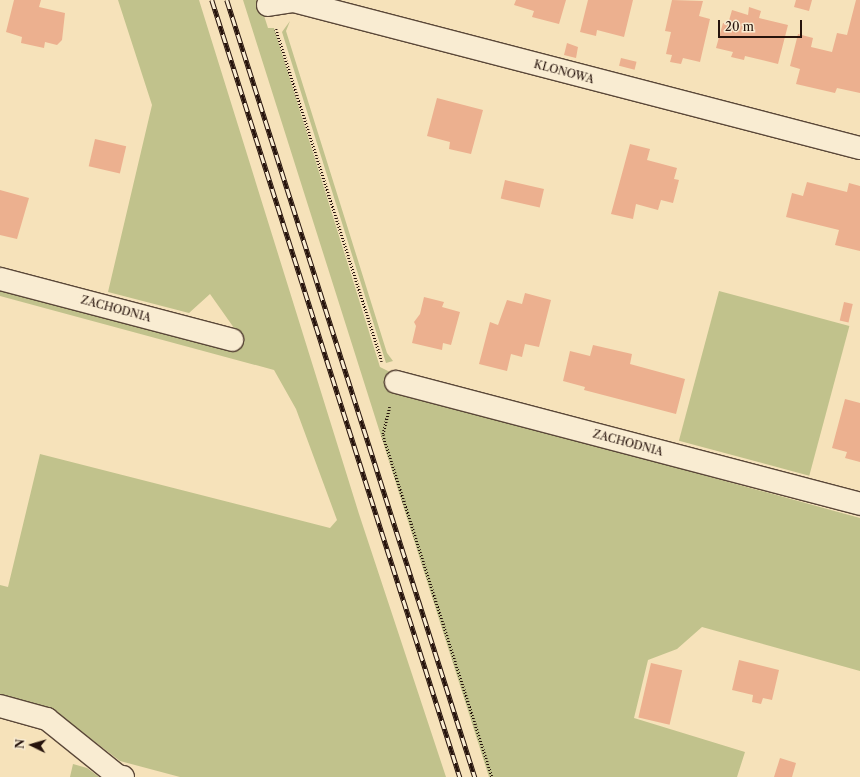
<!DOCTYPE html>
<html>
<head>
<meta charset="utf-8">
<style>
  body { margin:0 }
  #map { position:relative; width:860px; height:777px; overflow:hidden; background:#f6e2ba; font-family:"Libre Caslon Text",serif }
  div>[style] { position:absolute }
  .green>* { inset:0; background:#c1c28c; transform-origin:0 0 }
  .building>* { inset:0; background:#ecb08f; transform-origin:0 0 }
  .path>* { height:2.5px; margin-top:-1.25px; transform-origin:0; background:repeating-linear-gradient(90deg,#26130c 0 1px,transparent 0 3px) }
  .roads { filter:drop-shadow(1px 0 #5a4738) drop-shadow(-1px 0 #5a4738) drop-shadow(0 1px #5a4738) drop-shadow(0 -1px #5a4738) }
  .minor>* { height:22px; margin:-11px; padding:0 11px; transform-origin:11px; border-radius:11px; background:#f9ecd2 }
  .rail>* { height:4.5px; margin-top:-2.25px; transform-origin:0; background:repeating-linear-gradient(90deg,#f9ecd2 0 9px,#26130c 0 18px); box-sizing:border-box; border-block:1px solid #26130c }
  span { translate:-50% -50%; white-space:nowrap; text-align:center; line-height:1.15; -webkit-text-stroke:4px #f9ecd2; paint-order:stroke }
  .street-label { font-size:11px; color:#26130c }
  .north { position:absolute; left:12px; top:725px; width:40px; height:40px; -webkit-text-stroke:3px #f9ecd2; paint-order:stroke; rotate:275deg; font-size:11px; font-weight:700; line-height:16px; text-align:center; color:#26130c }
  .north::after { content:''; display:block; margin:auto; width:14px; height:18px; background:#26130c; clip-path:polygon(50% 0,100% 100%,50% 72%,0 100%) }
  .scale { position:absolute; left:718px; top:20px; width:84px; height:18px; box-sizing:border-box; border:2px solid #26130c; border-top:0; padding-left:5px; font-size:12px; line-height:14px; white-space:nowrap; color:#26130c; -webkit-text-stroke:3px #f9ecd2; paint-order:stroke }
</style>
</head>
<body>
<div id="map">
  <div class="green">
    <i style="clip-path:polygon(118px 0,199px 0,359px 514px,446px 777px,180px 777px,120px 761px,52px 709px,0 695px,0 585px,8px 587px,40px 454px,330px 528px,337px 520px,296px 409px,274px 370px,0 296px,0 289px,187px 340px,237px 350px,239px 335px,210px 294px,189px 313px,108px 292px,152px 105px)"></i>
    <i style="clip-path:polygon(243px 0,259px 0,268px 28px,274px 28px,380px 367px,390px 372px,397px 391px,860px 518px,860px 671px,702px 627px,677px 649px,648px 660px,634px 718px,745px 752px,737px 777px,489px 777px)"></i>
    <i style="clip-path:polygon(290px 21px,286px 31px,387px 353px,393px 361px,386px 363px,282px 32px)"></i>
    <i style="left:719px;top:291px;width:135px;height:155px;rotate:15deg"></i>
    <i style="clip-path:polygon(73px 764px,87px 768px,99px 777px,70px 777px)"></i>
  </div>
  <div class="building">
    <i style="clip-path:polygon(14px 0,41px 0,39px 7px,65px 13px,62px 40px,57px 45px,45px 42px,44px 48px,21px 43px,22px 37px,6px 32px)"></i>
    <i style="clip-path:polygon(516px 0,566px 0,559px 24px,532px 17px,534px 11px,514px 5px)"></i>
    <i style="clip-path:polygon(588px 0,633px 0,624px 37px,597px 30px,596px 36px,580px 32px)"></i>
    <i style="clip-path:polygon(672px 0,703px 1px,699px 16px,710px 19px,700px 62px,683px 58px,681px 64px,670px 62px,672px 55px,666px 54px,671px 32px,665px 31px)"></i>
    <i style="clip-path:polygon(796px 0,812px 0,809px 11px,794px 7px)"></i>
    <i style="clip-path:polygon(856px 0,860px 0,860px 93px,837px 88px,835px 93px,796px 84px,800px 69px,790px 66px,798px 34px,813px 38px,811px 47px,832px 52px,837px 33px,847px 35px)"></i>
    <i style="clip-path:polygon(749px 7px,761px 11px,759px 18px,788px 25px,778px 64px,745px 56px,744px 60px,731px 57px,733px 52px,716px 48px,723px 23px,728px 24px,732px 10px,748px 15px)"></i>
    <i style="clip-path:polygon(567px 43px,578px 47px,576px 58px,564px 55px)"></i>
    <i style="left:621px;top:58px;width:16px;height:8px;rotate:14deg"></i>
    <i style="clip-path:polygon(437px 98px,483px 110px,471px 154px,449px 149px,450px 142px,427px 136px)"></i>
    <i style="left:95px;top:139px;width:32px;height:28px;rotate:13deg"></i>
    <i style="clip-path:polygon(630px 144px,650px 149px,647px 160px,677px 168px,674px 179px,679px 180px,673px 203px,661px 200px,658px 210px,636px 204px,633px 219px,611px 214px)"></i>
    <i style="left:505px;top:180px;width:40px;height:19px;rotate:13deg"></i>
    <i style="clip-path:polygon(807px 182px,847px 192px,849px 183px,860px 186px,860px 251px,835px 245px,839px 230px,786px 217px,792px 193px,803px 196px)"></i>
    <i style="clip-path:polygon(0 190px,29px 198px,17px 239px,0 235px)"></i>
    <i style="clip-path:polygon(525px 293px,551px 300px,539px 347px,525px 344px,522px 357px,511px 354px,507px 371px,479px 364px,490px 322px,498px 325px,507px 300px,522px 304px)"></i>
    <i style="clip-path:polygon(424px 297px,444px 302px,442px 307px,460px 312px,451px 345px,443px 343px,442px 350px,412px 343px,416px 326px,414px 322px,420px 314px)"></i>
    <i style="left:844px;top:302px;width:9px;height:19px;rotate:13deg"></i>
    <i style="clip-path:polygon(593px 345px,632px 354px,630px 364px,685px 379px,676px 414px,584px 390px,585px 387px,563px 381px,570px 351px,590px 356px)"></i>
    <i style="clip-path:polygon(845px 399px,860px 403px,860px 462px,845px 458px,847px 452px,832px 448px)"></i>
    <i style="clip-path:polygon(739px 660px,779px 670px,772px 700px,763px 698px,761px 704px,752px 702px,753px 695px,732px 690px)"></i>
    <i style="left:651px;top:663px;width:32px;height:56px;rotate:13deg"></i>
    <i style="clip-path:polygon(780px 758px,796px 763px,792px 777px,774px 777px)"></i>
  </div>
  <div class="path">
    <i style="left:276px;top:29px;width:349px;rotate:72.3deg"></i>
    <i style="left:390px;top:407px;width:29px;rotate:104deg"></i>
    <i style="left:383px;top:435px;width:359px;rotate:72.3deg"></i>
  </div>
  <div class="roads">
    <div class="minor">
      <i style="left:268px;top:5px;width:26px;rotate:-9deg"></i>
      <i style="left:294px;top:1px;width:585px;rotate:14.56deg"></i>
      <i style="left:0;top:279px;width:240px;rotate:14.7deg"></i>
      <i style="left:396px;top:382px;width:480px;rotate:14.7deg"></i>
      <i style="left:0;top:706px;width:49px;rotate:15.5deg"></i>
      <i style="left:47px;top:719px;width:91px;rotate:38.8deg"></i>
      <i style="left:118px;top:776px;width:5px;rotate:11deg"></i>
    </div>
  </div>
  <div class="rail">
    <i style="left:212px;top:0;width:816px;rotate:72.3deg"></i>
    <i style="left:227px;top:0;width:816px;rotate:72.3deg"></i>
  </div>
  <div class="street-label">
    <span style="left:564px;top:72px;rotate:15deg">KLONOWA</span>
    <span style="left:116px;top:309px;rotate:15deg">ZACHODNIA</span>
    <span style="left:628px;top:443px;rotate:15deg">ZACHODNIA</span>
  </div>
  <div class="north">N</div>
  <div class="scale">20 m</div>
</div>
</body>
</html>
